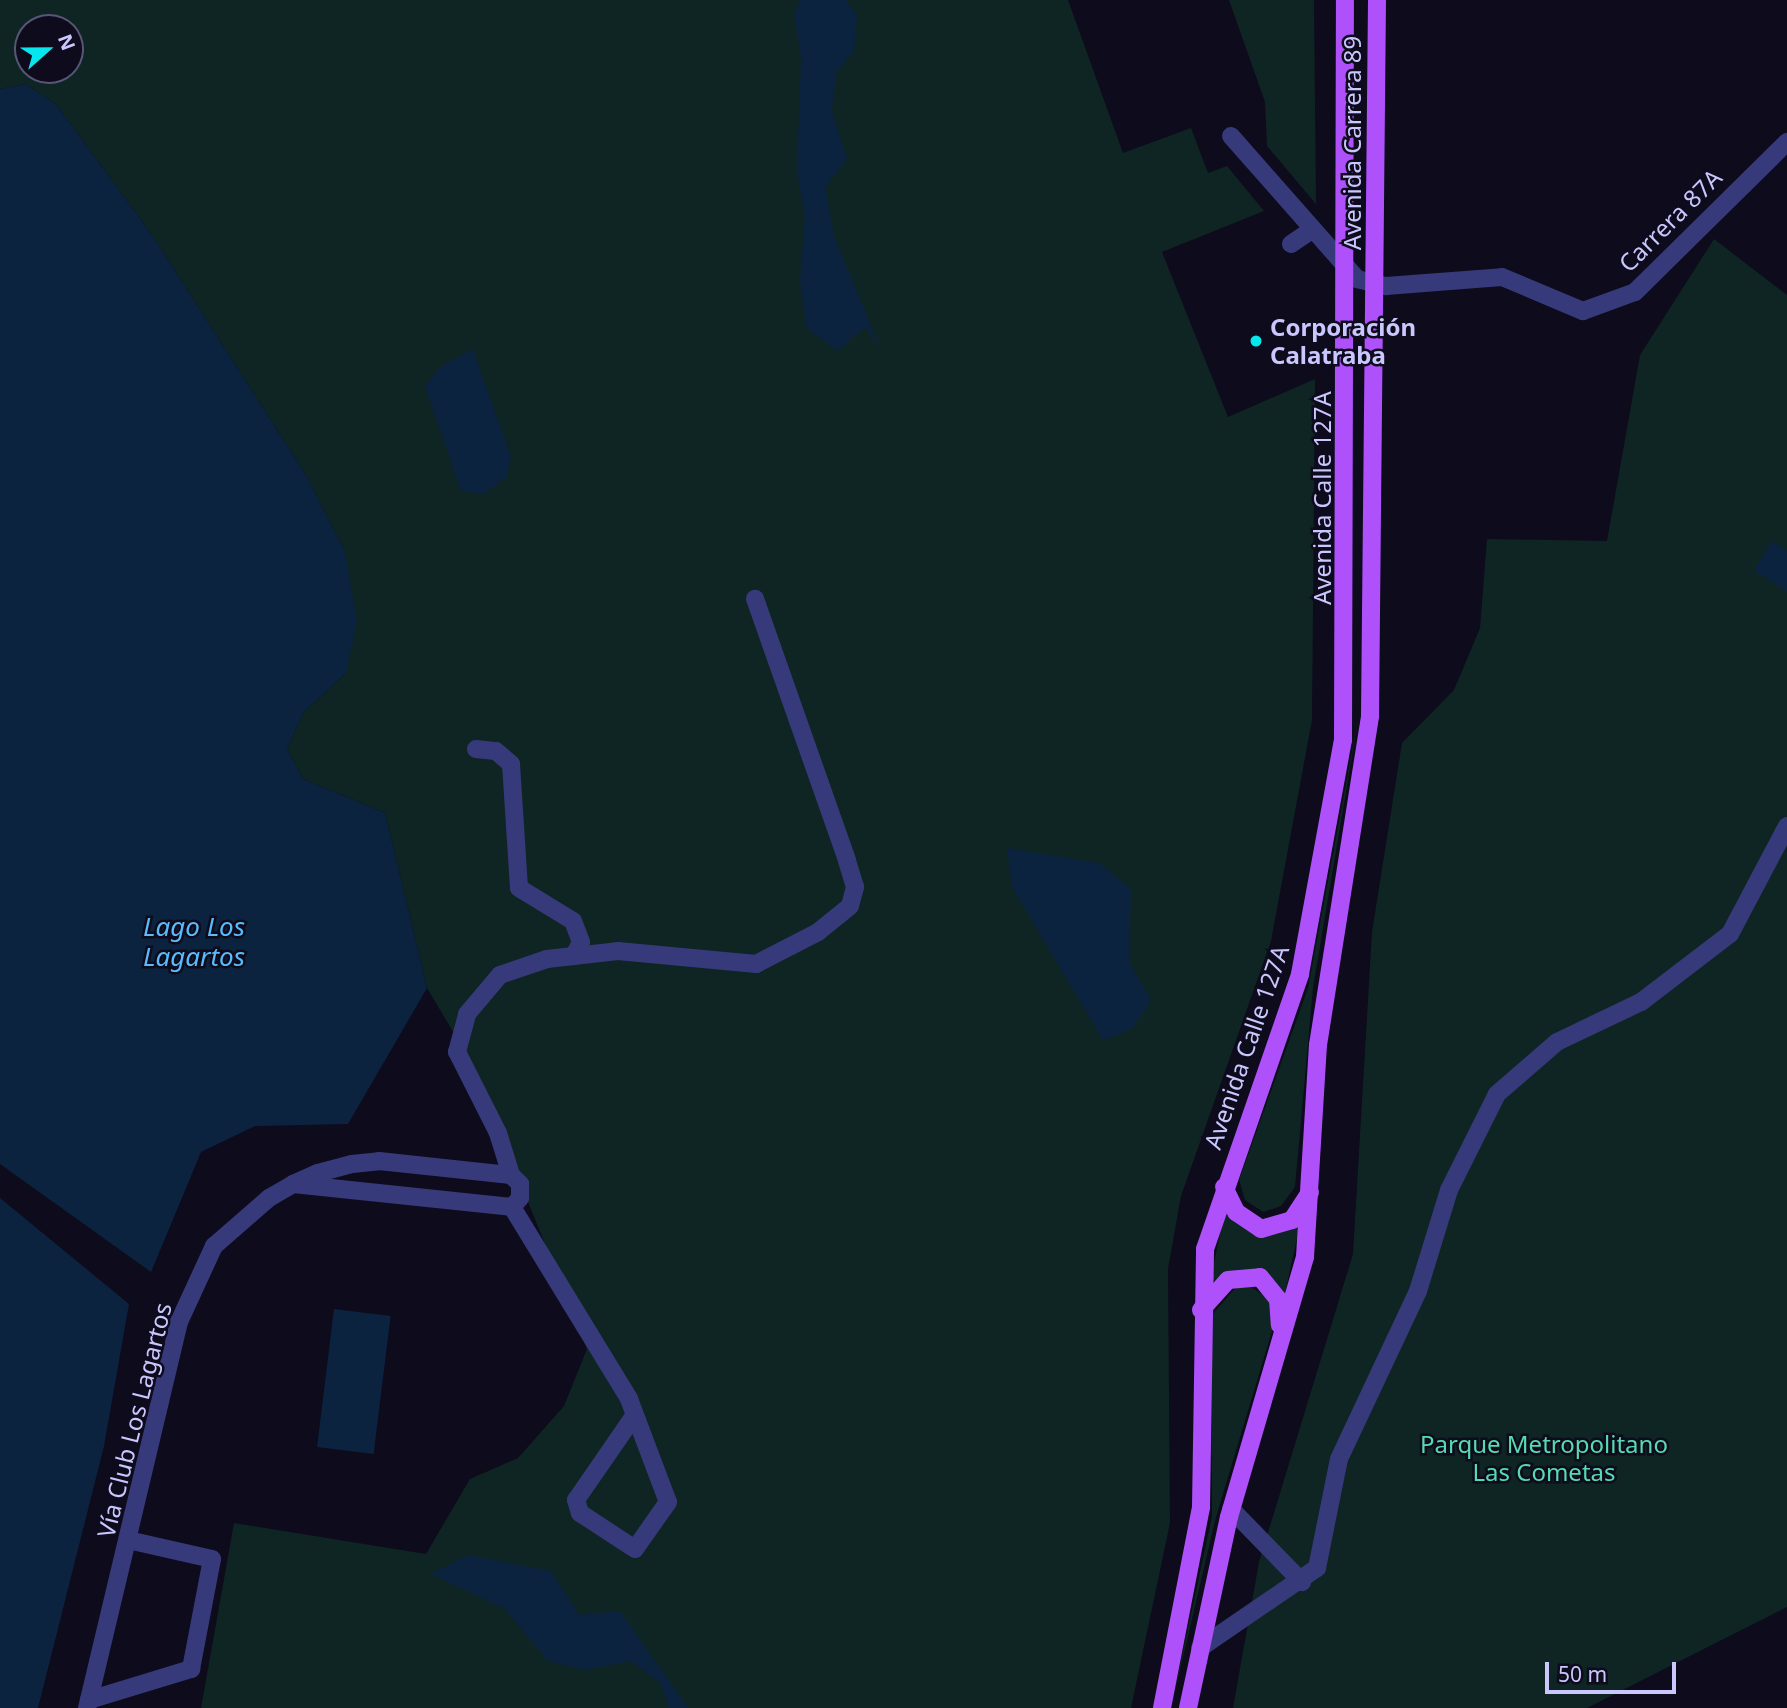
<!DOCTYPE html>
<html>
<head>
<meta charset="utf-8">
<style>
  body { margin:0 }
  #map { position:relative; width:1787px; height:1708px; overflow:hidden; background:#0d0b1c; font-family:"Noto Sans",sans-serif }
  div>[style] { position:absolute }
  .green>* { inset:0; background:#0f2523 }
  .water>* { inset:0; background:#0c233f; transform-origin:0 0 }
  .minor>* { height:18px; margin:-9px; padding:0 9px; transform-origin:9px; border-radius:9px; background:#373a7a }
  .major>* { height:18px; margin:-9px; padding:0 9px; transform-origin:9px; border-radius:9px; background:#af51fb }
  .dots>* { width:19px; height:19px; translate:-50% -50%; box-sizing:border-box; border:4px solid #0d0b1c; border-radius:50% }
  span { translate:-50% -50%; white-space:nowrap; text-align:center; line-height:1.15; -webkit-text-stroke:5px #0d0b1c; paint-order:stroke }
  .street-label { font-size:24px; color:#c9c7fe }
  .poi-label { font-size:24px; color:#c9c7fe; font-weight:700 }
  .left { translate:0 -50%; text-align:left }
  .park-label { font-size:24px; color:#56dbb0 }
  .water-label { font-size:26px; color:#58bcfc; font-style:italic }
  .north { position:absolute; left:14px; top:14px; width:70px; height:70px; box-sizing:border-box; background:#0d0b1c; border:2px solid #585676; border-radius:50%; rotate:69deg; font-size:19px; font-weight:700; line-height:28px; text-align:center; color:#c9c7fe }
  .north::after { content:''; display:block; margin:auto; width:24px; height:32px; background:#05e7ec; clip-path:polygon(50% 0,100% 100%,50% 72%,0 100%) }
  .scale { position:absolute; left:1545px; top:1662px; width:131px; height:32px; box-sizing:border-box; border:4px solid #c9c7fe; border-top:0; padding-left:9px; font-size:21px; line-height:24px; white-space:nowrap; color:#c9c7fe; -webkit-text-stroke:5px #0d0b1c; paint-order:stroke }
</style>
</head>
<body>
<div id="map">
  <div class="green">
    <i style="clip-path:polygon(evenodd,0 0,1068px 0,1123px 153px,1191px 128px,1208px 173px,1227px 166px,1264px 211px,1162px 252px,1228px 417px,1315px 379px,1312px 720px,1271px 941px,1181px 1196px,1168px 1269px,1170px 1523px,1131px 1708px,201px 1708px,234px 1523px,426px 1554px,470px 1479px,518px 1458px,564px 1406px,587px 1349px,474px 1067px,427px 988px,385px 813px,303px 779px,287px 749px,303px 713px,346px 673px,345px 552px,306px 475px,152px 235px,56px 104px,25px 84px,0 89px,0 0,28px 28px,70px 28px,70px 70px,28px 70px,28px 28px)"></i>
    <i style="clip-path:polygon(1229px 0,1314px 0,1316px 204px,1267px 146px,1265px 102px)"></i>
    <i style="clip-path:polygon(1714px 239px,1787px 295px,1787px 1607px,1587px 1708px,1233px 1708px,1259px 1562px,1353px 1254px,1372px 932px,1402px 743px,1454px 690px,1480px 628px,1487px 539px,1607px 541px,1640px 355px)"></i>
    <i style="clip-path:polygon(1359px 714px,1313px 988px,1295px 1187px,1281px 1206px,1263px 1212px,1245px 1200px,1239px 1180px,1308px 988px)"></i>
    <i style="clip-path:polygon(1225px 1211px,1258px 1236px,1300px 1225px,1285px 1293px,1254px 1269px,1210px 1281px)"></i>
    <i style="clip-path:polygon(1237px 1286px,1250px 1286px,1269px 1299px,1273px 1328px,1216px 1517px,1171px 1708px,1212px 1516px,1212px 1315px)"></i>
  </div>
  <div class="water">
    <i style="clip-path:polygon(800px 0,846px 0,857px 16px,854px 51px,836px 73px,832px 111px,847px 159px,825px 187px,834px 236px,881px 350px,865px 327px,838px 351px,807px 329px,800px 281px,805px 217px,797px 170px,801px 58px,794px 14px)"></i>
    <i style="clip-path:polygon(25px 84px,56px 104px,152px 235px,306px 475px,345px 552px,357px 622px,346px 673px,303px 713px,287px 749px,303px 779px,385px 813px,427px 988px,348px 1124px,255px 1126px,201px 1152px,151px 1272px,0 1164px,0 89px)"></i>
    <i style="clip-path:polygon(473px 349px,511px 457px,506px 478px,483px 494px,461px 491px,425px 386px,440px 367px)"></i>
    <i style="clip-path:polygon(1772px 541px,1787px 551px,1787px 592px,1754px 570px)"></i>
    <i style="clip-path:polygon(1007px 848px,1099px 863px,1131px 889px,1129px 962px,1151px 1000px,1132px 1029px,1103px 1040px,1012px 887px)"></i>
    <i style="clip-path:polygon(0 1198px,129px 1304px,104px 1446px,38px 1708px,0 1708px)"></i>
    <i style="left:334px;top:1309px;width:57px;height:139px;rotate:7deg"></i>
    <i style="clip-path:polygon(468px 1555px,551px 1571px,579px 1615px,620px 1611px,688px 1708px,669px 1708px,660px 1683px,631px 1661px,585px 1670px,548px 1661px,505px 1609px,431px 1574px)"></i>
  </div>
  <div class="minor">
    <i style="left:1231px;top:136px;width:191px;rotate:48.6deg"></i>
    <i style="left:1357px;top:279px;width:30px;rotate:14deg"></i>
    <i style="left:1386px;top:286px;width:116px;rotate:-4.4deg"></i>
    <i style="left:1502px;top:277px;width:88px;rotate:22.8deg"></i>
    <i style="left:1583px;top:311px;width:55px;rotate:-20.1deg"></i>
    <i style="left:1635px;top:292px;width:214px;rotate:-44.6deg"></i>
    <i style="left:1291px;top:244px;width:25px;rotate:-34deg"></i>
    <i style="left:476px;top:749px;width:20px;rotate:6deg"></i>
    <i style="left:496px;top:751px;width:20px;rotate:41deg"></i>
    <i style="left:511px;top:764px;width:124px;rotate:86.3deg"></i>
    <i style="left:519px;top:888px;width:63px;rotate:31.4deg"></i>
    <i style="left:573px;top:921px;width:22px;rotate:69deg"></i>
    <i style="left:581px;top:942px;width:16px;rotate:117deg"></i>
    <i style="left:511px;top:1175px;width:44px;rotate:-107.2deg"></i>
    <i style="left:498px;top:1133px;width:91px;rotate:-116.8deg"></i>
    <i style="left:457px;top:1052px;width:39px;rotate:-75deg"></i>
    <i style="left:467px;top:1014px;width:51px;rotate:-49.8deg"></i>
    <i style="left:500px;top:975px;width:50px;rotate:-18.8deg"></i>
    <i style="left:547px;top:959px;width:71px;rotate:-6.4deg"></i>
    <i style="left:618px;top:951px;width:139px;rotate:5.4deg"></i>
    <i style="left:756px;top:964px;width:70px;rotate:-27.3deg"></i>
    <i style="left:818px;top:932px;width:41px;rotate:-39.1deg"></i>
    <i style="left:850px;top:906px;width:20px;rotate:-75deg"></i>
    <i style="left:855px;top:887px;width:28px;rotate:-107deg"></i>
    <i style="left:847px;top:860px;width:277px;rotate:-109.4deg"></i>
    <i style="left:512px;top:1207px;width:225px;rotate:58.6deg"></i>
    <i style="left:629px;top:1399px;width:110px;rotate:69.3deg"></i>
    <i style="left:668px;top:1502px;width:57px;rotate:125.1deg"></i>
    <i style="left:635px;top:1549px;width:66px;rotate:-146.8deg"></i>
    <i style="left:580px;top:1513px;width:14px;rotate:-107deg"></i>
    <i style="left:576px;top:1500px;width:102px;rotate:-55.4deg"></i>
    <i style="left:1231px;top:1509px;width:102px;rotate:45.8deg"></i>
    <i style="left:1200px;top:1648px;width:142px;rotate:-34.4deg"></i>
    <i style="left:1317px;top:1568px;width:111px;rotate:-78.6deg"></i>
    <i style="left:1339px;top:1459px;width:186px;rotate:-64.8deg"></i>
    <i style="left:1418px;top:1291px;width:106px;rotate:-72.9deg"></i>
    <i style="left:1449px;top:1190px;width:107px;rotate:-63.4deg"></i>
    <i style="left:1497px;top:1094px;width:79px;rotate:-40.9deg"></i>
    <i style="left:1557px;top:1042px;width:93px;rotate:-25.5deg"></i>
    <i style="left:1641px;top:1002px;width:112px;rotate:-37.4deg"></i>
    <i style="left:1730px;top:934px;width:122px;rotate:-62.2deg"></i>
    <i style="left:89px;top:1700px;width:107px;rotate:-16.9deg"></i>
    <i style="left:191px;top:1669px;width:112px;rotate:-79.2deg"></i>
    <i style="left:212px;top:1559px;width:86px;rotate:-167.3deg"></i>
    <i style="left:87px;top:1708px;width:397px;rotate:-76.6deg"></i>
    <i style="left:179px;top:1322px;width:84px;rotate:-65.3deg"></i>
    <i style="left:214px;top:1246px;width:73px;rotate:-41.1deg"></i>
    <i style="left:269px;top:1198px;width:28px;rotate:-30deg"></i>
    <i style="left:293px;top:1184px;width:27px;rotate:-24deg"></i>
    <i style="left:318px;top:1173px;width:35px;rotate:-15deg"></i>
    <i style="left:352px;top:1164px;width:27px;rotate:-6deg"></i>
    <i style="left:379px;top:1161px;width:133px;rotate:6.1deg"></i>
    <i style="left:511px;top:1175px;width:13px;rotate:45deg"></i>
    <i style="left:520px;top:1184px;width:14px;rotate:90deg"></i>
    <i style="left:520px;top:1198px;width:12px;rotate:132deg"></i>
    <i style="left:512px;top:1207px;width:220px;rotate:-174deg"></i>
  </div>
  <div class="major">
    <i style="left:1224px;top:1187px;width:28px;rotate:64deg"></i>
    <i style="left:1236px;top:1212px;width:30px;rotate:34deg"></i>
    <i style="left:1261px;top:1229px;width:32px;rotate:-16deg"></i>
    <i style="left:1292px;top:1220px;width:33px;rotate:-57deg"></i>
    <i style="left:1201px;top:1310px;width:40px;rotate:-48deg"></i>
    <i style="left:1228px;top:1280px;width:32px;rotate:-5deg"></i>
    <i style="left:1260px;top:1277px;width:28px;rotate:51deg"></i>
    <i style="left:1278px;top:1299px;width:26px;rotate:86deg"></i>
    <i style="left:1162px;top:1708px;width:205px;rotate:-79deg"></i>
    <i style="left:1201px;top:1507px;width:258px;rotate:-89.1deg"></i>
    <i style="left:1205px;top:1249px;width:291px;rotate:-70.9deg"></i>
    <i style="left:1300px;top:974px;width:238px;rotate:-79.6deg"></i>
    <i style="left:1343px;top:740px;width:740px;rotate:-89.85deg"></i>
    <i style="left:1188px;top:1708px;width:195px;rotate:-77.9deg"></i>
    <i style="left:1229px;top:1517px;width:271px;rotate:-73.7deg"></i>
    <i style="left:1305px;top:1257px;width:212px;rotate:-86.5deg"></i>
    <i style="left:1318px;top:1045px;width:333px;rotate:-81deg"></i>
    <i style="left:1370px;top:716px;width:716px;rotate:-89.44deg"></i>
  </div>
  <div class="dots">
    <i style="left:1256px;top:341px;background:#05e7ec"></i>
  </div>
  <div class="street-label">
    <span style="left:1352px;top:143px;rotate:-90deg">Avenida Carrera 89</span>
    <span style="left:1670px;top:220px;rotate:-45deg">Carrera 87A</span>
    <span style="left:1322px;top:498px;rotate:-90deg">Avenida Calle 127A</span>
    <span style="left:1246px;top:1047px;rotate:-71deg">Avenida Calle 127A</span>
    <span style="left:134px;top:1420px;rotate:-76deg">Vía Club Los Lagartos</span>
  </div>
  <div class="poi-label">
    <span class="left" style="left:1270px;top:341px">Corporación<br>Calatraba</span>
  </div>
  <div class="park-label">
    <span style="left:1544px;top:1458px">Parque Metropolitano<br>Las Cometas</span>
  </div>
  <div class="water-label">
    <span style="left:194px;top:942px">Lago Los<br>Lagartos</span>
  </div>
  <div class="north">N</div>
  <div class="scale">50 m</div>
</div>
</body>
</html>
